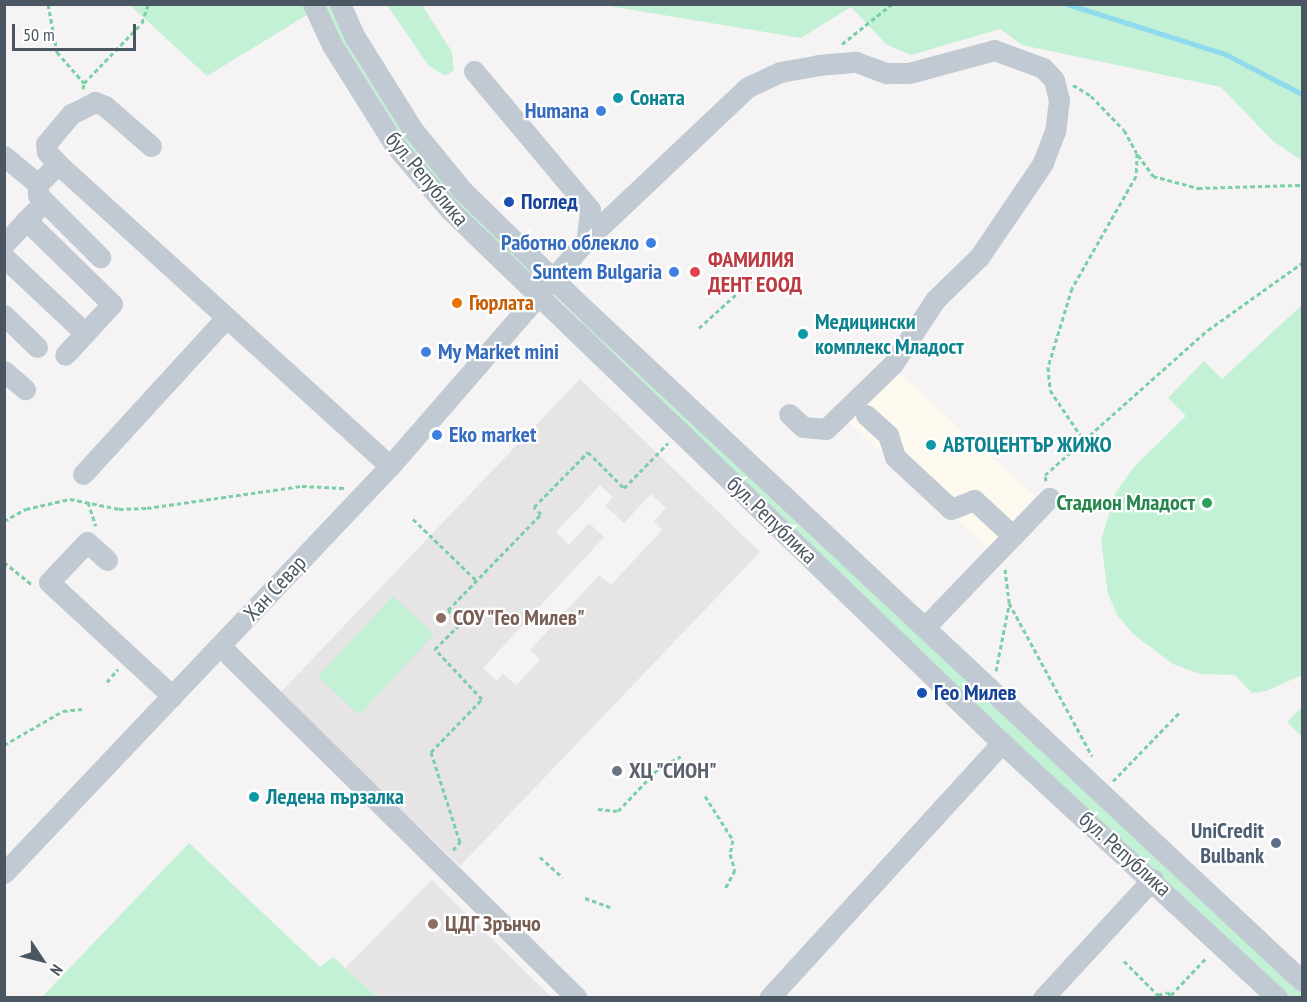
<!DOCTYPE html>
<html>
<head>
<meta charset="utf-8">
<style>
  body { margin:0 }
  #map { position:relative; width:1307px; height:1002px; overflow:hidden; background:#f5f3f3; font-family:"PT Sans Narrow",sans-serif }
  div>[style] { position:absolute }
  .commercial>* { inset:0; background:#fdf9ef; transform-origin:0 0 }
  .education>* { inset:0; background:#e6e4e5 }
  .green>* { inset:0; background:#c3f1d5; transform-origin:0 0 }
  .stream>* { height:5px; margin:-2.5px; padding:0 2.5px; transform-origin:2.5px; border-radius:2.5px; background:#90daee }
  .path>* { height:3px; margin-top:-1.5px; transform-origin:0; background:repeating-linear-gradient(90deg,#7ad0a6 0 4.5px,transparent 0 7.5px) }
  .minor>* { height:21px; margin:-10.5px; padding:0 10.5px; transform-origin:10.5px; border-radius:10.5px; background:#c1cad2 }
  .dots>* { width:16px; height:16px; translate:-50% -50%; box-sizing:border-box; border:3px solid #fff; border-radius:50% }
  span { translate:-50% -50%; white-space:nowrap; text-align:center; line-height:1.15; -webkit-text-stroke:4.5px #fff; paint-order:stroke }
  .culture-label { font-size:22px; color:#0d838f; font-weight:700 }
  .left { translate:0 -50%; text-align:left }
  .shop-label { font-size:22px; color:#366cbe; font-weight:700 }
  .right { translate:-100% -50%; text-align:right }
  .street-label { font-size:22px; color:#4a5661 }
  .transit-label { font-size:22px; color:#164399; font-weight:700 }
  .health-label { font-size:22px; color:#be3a42; font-weight:700 }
  .food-label { font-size:22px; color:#c56008; font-weight:700 }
  .leisure-label { font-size:22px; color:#27864d; font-weight:700 }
  .education-label { font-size:22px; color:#785e54; font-weight:700 }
  .worship-label { font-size:22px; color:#5b616d; font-weight:700 }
  .service-label { font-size:22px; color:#4e5e75; font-weight:700 }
  .frame { position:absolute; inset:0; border:6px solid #4a5661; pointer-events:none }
  .north { position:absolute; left:12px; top:930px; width:60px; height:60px; -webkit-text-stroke:4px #fff; paint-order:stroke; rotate:125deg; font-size:16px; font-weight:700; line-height:24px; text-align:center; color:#4a5661 }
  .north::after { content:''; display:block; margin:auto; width:21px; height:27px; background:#4a5661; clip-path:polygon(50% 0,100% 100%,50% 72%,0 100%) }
  .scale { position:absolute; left:12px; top:24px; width:124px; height:27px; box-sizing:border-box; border:3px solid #4a5661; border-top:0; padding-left:8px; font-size:18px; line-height:21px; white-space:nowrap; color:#4a5661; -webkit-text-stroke:4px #fff; paint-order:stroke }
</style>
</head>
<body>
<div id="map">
  <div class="commercial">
    <i style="left:894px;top:369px;width:190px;height:70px;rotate:42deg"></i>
  </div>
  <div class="education">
    <i style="clip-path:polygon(evenodd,580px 379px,760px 552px,460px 866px,279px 694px,580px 379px,600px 485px,613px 497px,605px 506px,624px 523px,651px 494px,666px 508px,654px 521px,662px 530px,611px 585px,599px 575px,530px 650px,540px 660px,516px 685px,503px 674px,497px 681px,483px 668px,604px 537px,589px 523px,569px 545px,556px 532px,600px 485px)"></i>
    <i style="clip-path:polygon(432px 880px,551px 997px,377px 997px,345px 968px)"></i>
  </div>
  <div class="green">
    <i style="clip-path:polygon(130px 5px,340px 5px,385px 88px,542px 269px,527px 286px,450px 210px,315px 10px,207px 76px)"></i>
    <i style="clip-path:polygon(387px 5px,422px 5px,452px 52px,454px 70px,445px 76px,429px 66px)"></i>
    <i style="clip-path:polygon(603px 5px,1302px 5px,1302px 161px,1273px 141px,1221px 87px,1022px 45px,1000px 29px,911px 55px,886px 44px,851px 7px,801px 38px)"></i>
    <i style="clip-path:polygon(1302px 305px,1302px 675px,1266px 691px,1252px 693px,1235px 675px,1200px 674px,1173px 664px,1133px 634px,1118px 616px,1108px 594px,1101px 540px,1116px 492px,1134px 467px,1186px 416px,1168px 398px,1204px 361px,1222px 379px)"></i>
    <i style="clip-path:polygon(590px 315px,1302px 981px,1302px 997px,1277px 997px,572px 329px)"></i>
    <i style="left:393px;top:596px;width:56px;height:110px;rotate:43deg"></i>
    <i style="clip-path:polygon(1302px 707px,1302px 737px,1287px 722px)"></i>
    <i style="clip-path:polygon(189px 843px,320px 967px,333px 957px,377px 997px,42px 997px)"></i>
  </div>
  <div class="stream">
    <i style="left:1067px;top:4px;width:166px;rotate:17.6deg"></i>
    <i style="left:1225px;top:54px;width:87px;rotate:27.5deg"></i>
  </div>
  <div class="path">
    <i style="left:48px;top:4px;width:49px;rotate:79.4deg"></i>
    <i style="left:57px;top:52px;width:41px;rotate:48.9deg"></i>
    <i style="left:842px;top:44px;width:64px;rotate:-38.7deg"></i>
    <i style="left:1073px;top:85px;width:21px;rotate:31deg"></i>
    <i style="left:1091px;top:96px;width:47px;rotate:45.9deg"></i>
    <i style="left:1124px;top:130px;width:26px;rotate:61deg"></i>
    <i style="left:1137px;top:153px;width:23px;rotate:92deg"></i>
    <i style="left:1136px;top:176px;width:129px;rotate:119.7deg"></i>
    <i style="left:1072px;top:288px;width:83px;rotate:106.9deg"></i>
    <i style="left:1048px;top:367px;width:23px;rotate:85deg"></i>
    <i style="left:1050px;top:390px;width:63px;rotate:56.1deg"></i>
    <i style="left:83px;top:89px;width:6px;rotate:-81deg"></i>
    <i style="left:84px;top:83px;width:83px;rotate:-46deg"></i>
    <i style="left:142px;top:23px;width:20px;rotate:-72deg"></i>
    <i style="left:1138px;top:155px;width:26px;rotate:54deg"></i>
    <i style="left:1153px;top:176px;width:47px;rotate:14.9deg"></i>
    <i style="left:1198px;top:188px;width:104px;rotate:-1.7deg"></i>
    <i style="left:699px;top:328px;width:73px;rotate:-42.2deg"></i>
    <i style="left:1046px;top:481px;width:6px;rotate:-99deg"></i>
    <i style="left:1045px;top:475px;width:218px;rotate:-41.7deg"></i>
    <i style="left:1208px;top:330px;width:115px;rotate:-35.5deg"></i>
    <i style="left:88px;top:502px;width:25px;rotate:72deg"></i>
    <i style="left:413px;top:519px;width:88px;rotate:44.1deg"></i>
    <i style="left:4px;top:521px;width:25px;rotate:-29deg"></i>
    <i style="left:26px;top:509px;width:45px;rotate:-12.8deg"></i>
    <i style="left:70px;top:499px;width:50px;rotate:11.5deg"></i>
    <i style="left:119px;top:509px;width:28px;rotate:-2deg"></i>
    <i style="left:147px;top:508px;width:157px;rotate:-8.1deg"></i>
    <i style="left:302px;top:486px;width:42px;rotate:2.7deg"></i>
    <i style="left:4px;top:562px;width:35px;rotate:39deg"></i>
    <i style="left:1005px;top:569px;width:34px;rotate:83deg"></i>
    <i style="left:1009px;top:603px;width:174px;rotate:61.5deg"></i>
    <i style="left:996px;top:671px;width:67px;rotate:-78.9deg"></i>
    <i style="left:107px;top:682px;width:17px;rotate:-50deg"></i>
    <i style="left:4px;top:745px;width:68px;rotate:-30deg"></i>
    <i style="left:63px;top:711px;width:19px;rotate:-6deg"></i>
    <i style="left:1113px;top:781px;width:95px;rotate:-45.9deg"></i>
    <i style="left:705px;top:796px;width:52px;rotate:57.5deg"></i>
    <i style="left:733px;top:840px;width:14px;rotate:102deg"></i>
    <i style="left:730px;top:854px;width:17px;rotate:73deg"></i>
    <i style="left:735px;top:870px;width:21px;rotate:118deg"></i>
    <i style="left:598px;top:809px;width:20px;rotate:6deg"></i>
    <i style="left:618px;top:811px;width:58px;rotate:-46.4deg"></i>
    <i style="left:658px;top:769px;width:26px;rotate:-29deg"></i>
    <i style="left:453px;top:850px;width:11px;rotate:-49deg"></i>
    <i style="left:460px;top:842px;width:95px;rotate:-107.9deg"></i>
    <i style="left:431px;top:752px;width:74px;rotate:-46.1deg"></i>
    <i style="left:482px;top:699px;width:69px;rotate:-133.2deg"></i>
    <i style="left:435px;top:649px;width:37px;rotate:-45deg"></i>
    <i style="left:461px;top:623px;width:18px;rotate:-135deg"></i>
    <i style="left:448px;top:610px;width:134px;rotate:-45.9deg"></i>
    <i style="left:541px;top:514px;width:10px;rotate:-135deg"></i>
    <i style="left:534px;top:507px;width:77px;rotate:-45.5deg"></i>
    <i style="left:588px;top:452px;width:51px;rotate:45deg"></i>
    <i style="left:624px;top:488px;width:63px;rotate:-45.6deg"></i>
    <i style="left:540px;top:857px;width:30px;rotate:42deg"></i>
    <i style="left:585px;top:898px;width:29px;rotate:20deg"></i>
    <i style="left:1124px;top:961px;width:48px;rotate:45deg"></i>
    <i style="left:1158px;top:995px;width:9px;rotate:-18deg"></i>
    <i style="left:1167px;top:992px;width:10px;rotate:37deg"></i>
    <i style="left:1171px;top:995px;width:52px;rotate:-46.5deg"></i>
  </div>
  <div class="minor">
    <i style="left:313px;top:4px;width:45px;rotate:65.1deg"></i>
    <i style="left:332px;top:45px;width:117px;rotate:57.9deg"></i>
    <i style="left:394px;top:144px;width:87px;rotate:49.7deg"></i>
    <i style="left:450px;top:210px;width:767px;rotate:44deg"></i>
    <i style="left:1002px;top:743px;width:375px;rotate:42.8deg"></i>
    <i style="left:340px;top:4px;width:36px;rotate:66deg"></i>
    <i style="left:355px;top:37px;width:110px;rotate:58.1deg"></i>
    <i style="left:413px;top:130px;width:79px;rotate:50.7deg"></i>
    <i style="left:463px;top:191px;width:165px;rotate:44.3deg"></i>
    <i style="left:581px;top:306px;width:988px;rotate:43.11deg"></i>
    <i style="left:474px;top:71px;width:180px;rotate:50deg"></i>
    <i style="left:590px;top:209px;width:30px;rotate:96deg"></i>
    <i style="left:151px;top:146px;width:61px;rotate:-139deg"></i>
    <i style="left:105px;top:106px;width:11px;rotate:-158deg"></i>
    <i style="left:95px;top:102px;width:27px;rotate:153deg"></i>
    <i style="left:71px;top:114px;width:39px;rotate:130deg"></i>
    <i style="left:46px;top:144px;width:8px;rotate:83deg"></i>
    <i style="left:47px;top:152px;width:16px;rotate:47deg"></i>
    <i style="left:58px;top:164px;width:449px;rotate:42.3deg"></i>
    <i style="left:4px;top:156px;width:44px;rotate:39.5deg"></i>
    <i style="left:58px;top:164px;width:28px;rotate:135deg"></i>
    <i style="left:38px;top:184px;width:11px;rotate:90deg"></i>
    <i style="left:38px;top:195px;width:88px;rotate:45deg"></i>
    <i style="left:26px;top:220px;width:120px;rotate:44.3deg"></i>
    <i style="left:112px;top:304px;width:69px;rotate:132.7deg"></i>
    <i style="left:4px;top:244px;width:45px;rotate:-46.8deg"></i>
    <i style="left:4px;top:257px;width:111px;rotate:43.2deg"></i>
    <i style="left:4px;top:315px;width:46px;rotate:44.1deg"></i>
    <i style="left:4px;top:371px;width:28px;rotate:41deg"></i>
    <i style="left:866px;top:415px;width:30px;rotate:42deg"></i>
    <i style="left:888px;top:435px;width:23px;rotate:72deg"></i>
    <i style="left:895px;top:457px;width:76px;rotate:42.9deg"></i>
    <i style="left:951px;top:509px;width:25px;rotate:-21deg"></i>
    <i style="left:974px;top:500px;width:52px;rotate:42.6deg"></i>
    <i style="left:83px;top:474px;width:210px;rotate:-47.5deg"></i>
    <i style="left:107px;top:560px;width:27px;rotate:-138deg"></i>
    <i style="left:87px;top:542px;width:55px;rotate:133.5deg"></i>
    <i style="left:49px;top:582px;width:168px;rotate:42.8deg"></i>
    <i style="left:926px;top:626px;width:178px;rotate:-46.1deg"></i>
    <i style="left:220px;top:646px;width:501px;rotate:44.6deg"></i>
    <i style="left:4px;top:873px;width:561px;rotate:-46.52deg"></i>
    <i style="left:390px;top:466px;width:301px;rotate:-49deg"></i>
    <i style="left:587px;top:239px;width:221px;rotate:-43.4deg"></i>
    <i style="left:748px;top:87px;width:35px;rotate:-25deg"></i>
    <i style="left:780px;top:72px;width:39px;rotate:-10deg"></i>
    <i style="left:818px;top:65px;width:38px;rotate:-5deg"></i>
    <i style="left:856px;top:62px;width:33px;rotate:20deg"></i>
    <i style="left:887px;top:73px;width:22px"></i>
    <i style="left:909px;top:73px;width:88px;rotate:-15.1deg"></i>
    <i style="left:994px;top:50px;width:52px;rotate:20.2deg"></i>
    <i style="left:1043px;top:68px;width:16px;rotate:47deg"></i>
    <i style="left:1054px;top:80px;width:21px;rotate:76deg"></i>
    <i style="left:1059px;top:100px;width:31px;rotate:97deg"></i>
    <i style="left:1055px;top:131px;width:34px;rotate:111deg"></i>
    <i style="left:1043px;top:163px;width:114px;rotate:124.2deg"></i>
    <i style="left:979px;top:257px;width:62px;rotate:135.7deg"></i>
    <i style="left:935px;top:300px;width:77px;rotate:123.3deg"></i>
    <i style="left:893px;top:364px;width:93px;rotate:135.9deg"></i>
    <i style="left:826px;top:429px;width:23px;rotate:-175deg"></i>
    <i style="left:803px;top:427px;width:19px;rotate:-137deg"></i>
    <i style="left:769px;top:998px;width:345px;rotate:-47.6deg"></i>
    <i style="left:1043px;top:998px;width:162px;rotate:-47.3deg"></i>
  </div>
  <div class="dots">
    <i style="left:618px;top:98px;background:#0f9aa8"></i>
    <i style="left:601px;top:111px;background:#3f7fe0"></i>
    <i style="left:509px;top:202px;background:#1a4fb4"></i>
    <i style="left:651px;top:243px;background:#3f7fe0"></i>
    <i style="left:674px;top:272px;background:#3f7fe0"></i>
    <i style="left:695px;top:272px;background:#e0444e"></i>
    <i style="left:457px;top:303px;background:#e8710a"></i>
    <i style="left:803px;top:334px;background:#0f9aa8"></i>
    <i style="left:426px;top:352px;background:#3f7fe0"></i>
    <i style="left:437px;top:435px;background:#3f7fe0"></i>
    <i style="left:931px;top:445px;background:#0f9aa8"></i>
    <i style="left:1207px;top:503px;background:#2e9e5b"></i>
    <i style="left:441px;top:618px;background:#8d6e63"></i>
    <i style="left:922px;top:693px;background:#1a4fb4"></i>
    <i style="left:617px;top:771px;background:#6b7280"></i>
    <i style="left:254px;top:797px;background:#0f9aa8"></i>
    <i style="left:1276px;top:843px;background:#5c6f8a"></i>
    <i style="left:433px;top:924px;background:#8d6e63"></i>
  </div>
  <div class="culture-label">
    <span class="left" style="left:630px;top:98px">Соната</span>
    <span class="left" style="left:815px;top:334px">Медицински<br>комплекс Младост</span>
    <span class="left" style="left:943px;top:445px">АВТОЦЕНТЪР ЖИЖО</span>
    <span class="left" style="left:266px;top:797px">Ледена пързалка</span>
  </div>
  <div class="shop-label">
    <span class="right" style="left:589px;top:111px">Humana</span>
    <span class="right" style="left:639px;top:243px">Работно облекло</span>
    <span class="right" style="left:662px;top:272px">Suntem Bulgaria</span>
    <span class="left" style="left:438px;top:352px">My Market mini</span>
    <span class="left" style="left:449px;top:435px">Eko market</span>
  </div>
  <div class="street-label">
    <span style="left:427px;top:179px;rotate:50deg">бул. Република</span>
    <span style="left:772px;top:520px;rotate:44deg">бул. Република</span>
    <span style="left:275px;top:588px;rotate:-47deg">Хан Севар</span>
    <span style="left:1125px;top:854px;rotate:42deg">бул. Република</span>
  </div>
  <div class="transit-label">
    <span class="left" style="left:521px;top:202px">Поглед</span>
    <span class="left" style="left:934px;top:693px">Гео Милев</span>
  </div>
  <div class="health-label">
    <span class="left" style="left:708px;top:272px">ФАМИЛИЯ<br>ДЕНТ ЕООД</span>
  </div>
  <div class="food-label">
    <span class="left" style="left:469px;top:303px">Гюрлата</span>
  </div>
  <div class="leisure-label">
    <span class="right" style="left:1195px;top:503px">Стадион Младост</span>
  </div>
  <div class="education-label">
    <span class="left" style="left:453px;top:618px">СОУ "Гео Милев"</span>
    <span class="left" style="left:445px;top:924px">ЦДГ Зрънчо</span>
  </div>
  <div class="worship-label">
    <span class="left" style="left:629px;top:771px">ХЦ "СИОН"</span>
  </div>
  <div class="service-label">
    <span class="right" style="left:1264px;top:843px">UniCredit<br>Bulbank</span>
  </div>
  <div class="frame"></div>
  <div class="north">N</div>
  <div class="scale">50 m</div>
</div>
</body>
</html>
